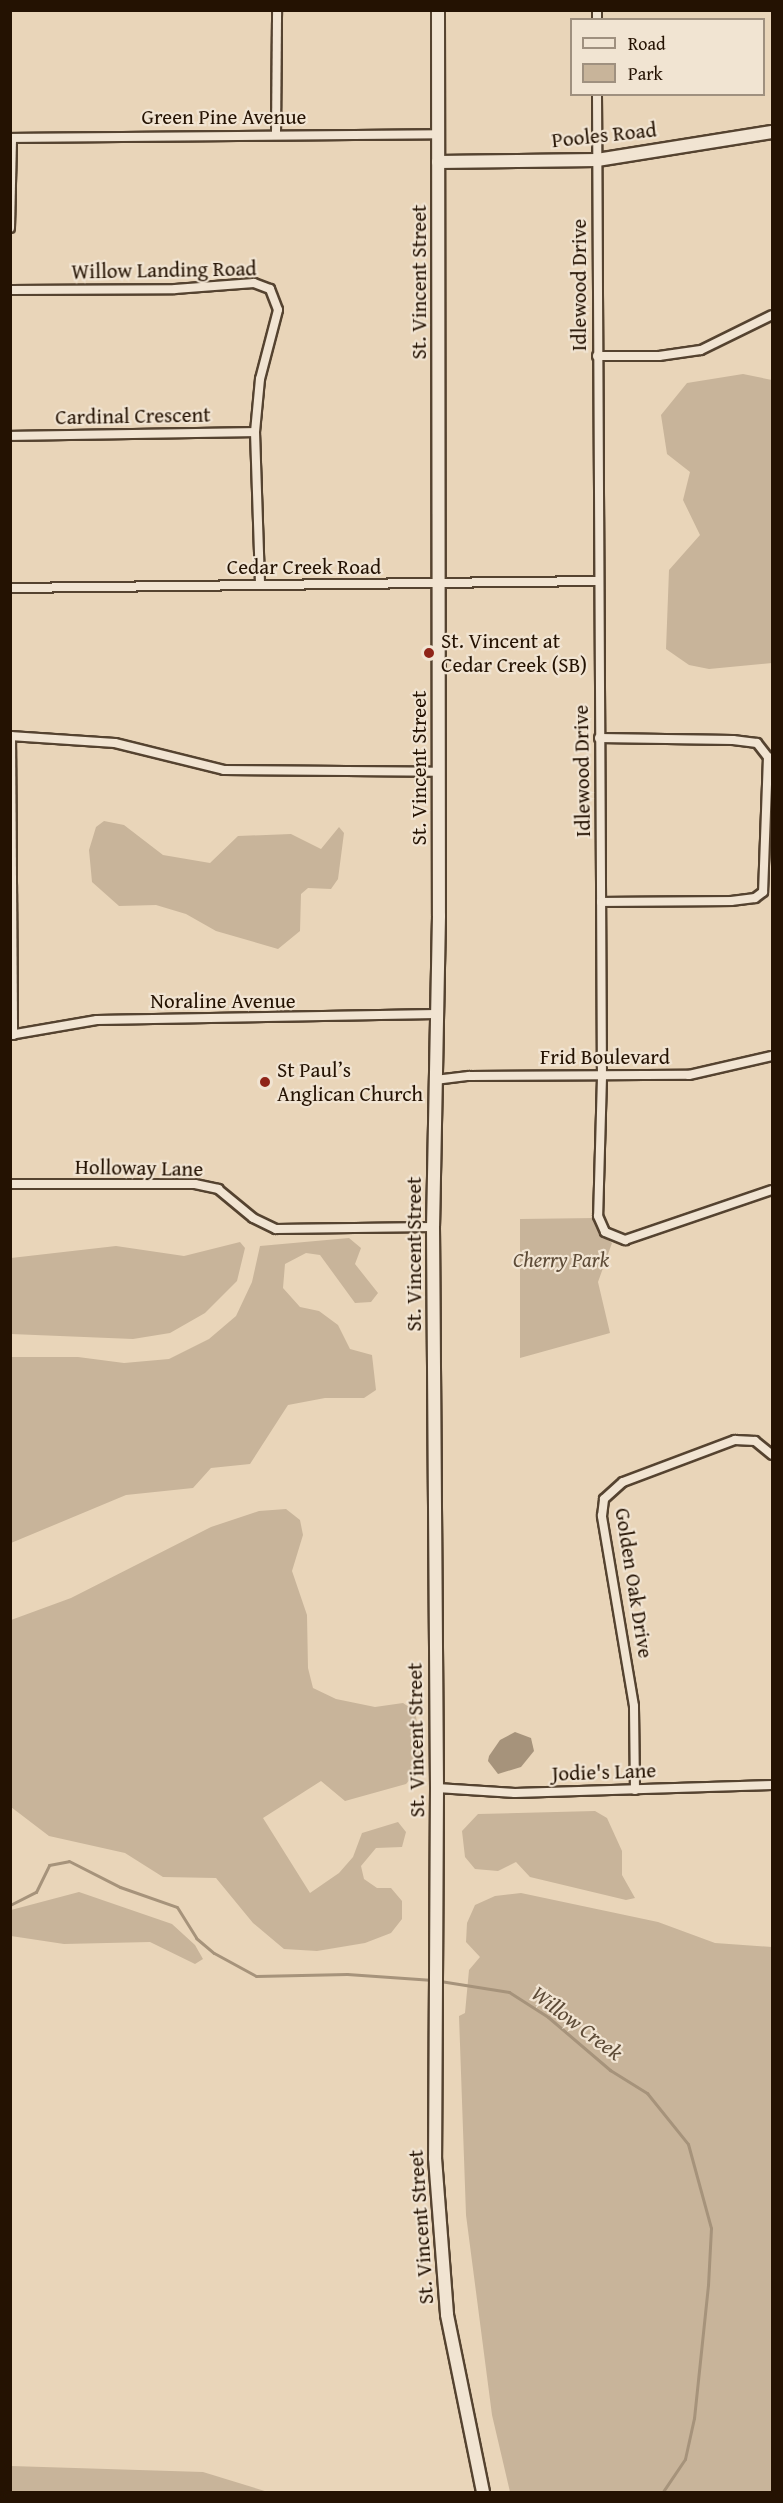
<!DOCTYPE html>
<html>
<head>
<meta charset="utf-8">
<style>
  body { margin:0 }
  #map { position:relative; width:783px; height:2503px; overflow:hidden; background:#e9d5b9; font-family:"Gentium Book Plus",serif }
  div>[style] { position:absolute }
  .green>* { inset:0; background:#c8b49a }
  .water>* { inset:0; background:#a6937b }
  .stream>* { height:3px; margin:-1.5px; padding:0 1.5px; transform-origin:1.5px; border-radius:1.5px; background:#a6937b }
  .roads { filter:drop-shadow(2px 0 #554330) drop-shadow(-2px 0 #554330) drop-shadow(0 2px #554330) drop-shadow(0 -2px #554330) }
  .street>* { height:8px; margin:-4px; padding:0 4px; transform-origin:4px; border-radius:4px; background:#f1e4d2 }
  .secondary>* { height:12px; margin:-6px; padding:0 6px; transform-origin:6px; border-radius:6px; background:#f1e4d2 }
  .dots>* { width:16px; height:16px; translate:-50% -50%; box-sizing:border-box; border:3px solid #f1e4d2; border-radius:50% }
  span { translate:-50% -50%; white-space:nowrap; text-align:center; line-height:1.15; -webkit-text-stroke:4.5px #f1e4d2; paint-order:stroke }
  .street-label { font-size:21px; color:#241202 }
  .poi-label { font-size:21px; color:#241202 }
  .left { translate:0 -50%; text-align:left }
  .park-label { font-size:21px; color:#5d4b37; font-style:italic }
  .water-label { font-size:22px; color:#5e4c38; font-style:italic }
  .frame { position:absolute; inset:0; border:12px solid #241202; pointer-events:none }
  .legend { position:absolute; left:570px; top:18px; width:195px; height:78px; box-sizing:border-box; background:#f1e4d2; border:2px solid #9f907f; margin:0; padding:8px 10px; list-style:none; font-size:18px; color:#241202 }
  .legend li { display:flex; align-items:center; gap:12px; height:30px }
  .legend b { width:30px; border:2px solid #9f907f }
</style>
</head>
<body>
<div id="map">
  <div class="green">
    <i style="clip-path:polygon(743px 374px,772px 380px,772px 663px,709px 669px,689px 665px,666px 649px,669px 570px,700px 535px,683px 500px,690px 472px,667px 454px,661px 415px,687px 383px)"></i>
    <i style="clip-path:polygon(104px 821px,124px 825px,163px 855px,210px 863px,238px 836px,291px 834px,321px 849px,339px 827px,344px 833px,338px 879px,331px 889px,308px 888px,301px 894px,300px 931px,278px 949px,216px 931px,186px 914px,156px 905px,119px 906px,92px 882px,89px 850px,96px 827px)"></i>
    <i style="clip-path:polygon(595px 1218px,600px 1234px,612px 1243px,598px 1282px,610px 1333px,520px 1358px,520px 1219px)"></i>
    <i style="clip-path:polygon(349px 1238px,361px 1248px,355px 1264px,378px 1293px,371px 1302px,355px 1303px,320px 1255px,306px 1253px,285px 1264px,283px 1288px,300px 1307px,319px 1311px,338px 1325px,350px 1349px,372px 1355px,376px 1390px,364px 1398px,325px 1398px,288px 1405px,250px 1464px,211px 1468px,193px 1488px,126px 1495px,11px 1543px,11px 1357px,78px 1357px,124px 1363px,169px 1359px,209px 1339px,236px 1316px,252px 1282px,260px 1246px)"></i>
    <i style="clip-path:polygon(240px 1242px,245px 1248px,237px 1281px,205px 1313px,170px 1333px,133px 1339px,11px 1334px,11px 1258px,116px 1246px,184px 1256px)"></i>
    <i style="clip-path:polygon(286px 1509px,300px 1520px,303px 1535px,292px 1571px,307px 1615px,308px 1668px,313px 1688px,336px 1699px,375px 1707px,403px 1703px,415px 1711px,420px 1739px,417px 1772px,406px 1784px,345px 1801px,321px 1781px,263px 1818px,310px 1893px,339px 1873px,353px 1857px,362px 1833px,398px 1822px,406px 1832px,402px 1847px,376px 1848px,361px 1866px,364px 1879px,377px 1888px,391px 1888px,402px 1901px,402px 1919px,391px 1933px,365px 1943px,317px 1951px,284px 1949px,253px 1923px,216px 1878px,163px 1877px,125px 1853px,49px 1836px,11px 1807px,11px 1620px,71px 1598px,211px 1527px,259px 1511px)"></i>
    <i style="clip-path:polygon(595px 1811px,607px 1818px,622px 1851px,622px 1875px,635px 1898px,626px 1900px,530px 1877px,516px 1862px,498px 1871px,475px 1869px,465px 1857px,462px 1831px,478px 1814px)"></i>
    <i style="clip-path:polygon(79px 1892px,172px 1924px,195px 1945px,203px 1959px,195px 1964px,150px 1942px,64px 1944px,11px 1936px,11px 1910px)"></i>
    <i style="clip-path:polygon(521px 1893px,658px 1922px,715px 1943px,772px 1947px,772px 2492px,510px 2492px,492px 2415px,466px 2215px,459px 2016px,465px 2013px,469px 1970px,480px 1957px,466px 1942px,467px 1923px,475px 1905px,495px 1896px)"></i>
    <i style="clip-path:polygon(11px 2466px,203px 2472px,268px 2492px,11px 2492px)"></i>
  </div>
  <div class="water">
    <i style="clip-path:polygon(515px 1732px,531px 1738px,534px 1751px,521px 1767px,498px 1774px,488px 1761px,489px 1756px,500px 1740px)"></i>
  </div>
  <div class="stream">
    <i style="left:10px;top:1905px;width:29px;rotate:-27deg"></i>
    <i style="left:36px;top:1892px;width:30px;rotate:-64deg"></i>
    <i style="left:49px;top:1865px;width:20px;rotate:-11deg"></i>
    <i style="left:69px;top:1861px;width:57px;rotate:27deg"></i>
    <i style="left:120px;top:1887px;width:60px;rotate:19.3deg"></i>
    <i style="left:177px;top:1907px;width:36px;rotate:58deg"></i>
    <i style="left:196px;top:1938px;width:23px;rotate:40deg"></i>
    <i style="left:214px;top:1953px;width:48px;rotate:28.7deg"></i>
    <i style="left:256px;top:1976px;width:91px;rotate:-1.3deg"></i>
    <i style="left:347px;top:1974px;width:86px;rotate:4deg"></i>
    <i style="left:440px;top:1981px;width:70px;rotate:9.1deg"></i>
    <i style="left:509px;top:1992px;width:46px;rotate:32.7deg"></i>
    <i style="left:548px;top:2017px;width:82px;rotate:40.5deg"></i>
    <i style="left:610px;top:2070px;width:44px;rotate:31.9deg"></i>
    <i style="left:647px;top:2093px;width:65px;rotate:51.2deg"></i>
    <i style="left:688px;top:2144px;width:87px;rotate:74.7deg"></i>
    <i style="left:711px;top:2228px;width:57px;rotate:93deg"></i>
    <i style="left:708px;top:2285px;width:134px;rotate:96deg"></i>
    <i style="left:694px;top:2418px;width:42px;rotate:102.4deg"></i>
    <i style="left:685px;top:2459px;width:40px;rotate:124deg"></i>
  </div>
  <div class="roads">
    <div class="street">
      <i style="left:597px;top:10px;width:10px;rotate:90deg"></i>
      <i style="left:597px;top:94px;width:983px;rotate:89.71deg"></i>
      <i style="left:602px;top:1077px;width:139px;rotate:91.6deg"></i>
      <i style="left:598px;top:1216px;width:17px;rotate:66deg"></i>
      <i style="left:605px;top:1232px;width:22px;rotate:22deg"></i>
      <i style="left:625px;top:1240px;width:155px;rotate:-18.8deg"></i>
      <i style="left:276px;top:134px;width:124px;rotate:-89.5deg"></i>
      <i style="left:10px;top:138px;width:427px;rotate:-0.5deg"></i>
      <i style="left:10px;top:228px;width:90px;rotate:-88.7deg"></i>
      <i style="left:10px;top:290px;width:165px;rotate:-0.3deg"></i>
      <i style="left:175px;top:289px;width:79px;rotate:-4.3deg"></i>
      <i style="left:254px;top:283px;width:17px;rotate:21deg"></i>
      <i style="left:270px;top:289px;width:22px;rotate:69deg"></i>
      <i style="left:278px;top:310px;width:71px;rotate:104.6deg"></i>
      <i style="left:260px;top:379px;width:53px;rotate:95.4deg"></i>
      <i style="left:255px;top:432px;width:152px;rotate:88.1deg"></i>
      <i style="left:597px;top:356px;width:62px"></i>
      <i style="left:659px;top:356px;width:42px;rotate:-8.1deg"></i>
      <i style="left:701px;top:350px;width:79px;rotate:-26.2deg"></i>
      <i style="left:10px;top:436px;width:245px;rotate:-0.9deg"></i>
      <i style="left:10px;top:588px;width:587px;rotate:-0.68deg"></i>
      <i style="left:10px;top:736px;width:105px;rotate:3.8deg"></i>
      <i style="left:115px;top:743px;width:112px;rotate:13.9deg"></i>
      <i style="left:224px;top:770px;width:214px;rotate:0.5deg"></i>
      <i style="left:11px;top:736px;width:299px;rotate:89.6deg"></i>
      <i style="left:599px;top:738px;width:134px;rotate:0.9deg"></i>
      <i style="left:733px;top:740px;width:24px;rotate:7deg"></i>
      <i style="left:757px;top:743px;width:18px;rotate:52deg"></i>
      <i style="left:768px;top:757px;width:135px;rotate:92.1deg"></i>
      <i style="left:763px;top:892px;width:10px;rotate:143deg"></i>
      <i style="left:755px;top:898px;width:24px;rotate:173deg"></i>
      <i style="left:731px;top:901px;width:130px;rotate:179.6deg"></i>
      <i style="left:10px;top:1035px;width:88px;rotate:-9.8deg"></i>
      <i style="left:97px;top:1020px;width:339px;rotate:-1deg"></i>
      <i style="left:435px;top:1080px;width:34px;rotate:-7deg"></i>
      <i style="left:469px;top:1076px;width:220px;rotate:-0.3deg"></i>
      <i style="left:689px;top:1075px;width:85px;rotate:-12.9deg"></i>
      <i style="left:10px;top:1184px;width:185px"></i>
      <i style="left:195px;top:1184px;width:24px;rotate:12deg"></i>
      <i style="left:218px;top:1189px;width:45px;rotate:39.6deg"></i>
      <i style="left:253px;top:1218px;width:25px;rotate:26deg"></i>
      <i style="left:276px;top:1229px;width:157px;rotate:-0.7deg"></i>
      <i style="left:437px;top:1788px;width:78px;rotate:3.7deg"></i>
      <i style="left:515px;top:1793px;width:257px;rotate:-1.8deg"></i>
      <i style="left:635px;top:1790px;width:84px;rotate:-90.7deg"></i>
      <i style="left:634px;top:1706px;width:193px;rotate:-99.6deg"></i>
      <i style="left:602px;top:1516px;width:17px;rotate:-83deg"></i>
      <i style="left:604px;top:1499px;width:25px;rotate:-42deg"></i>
      <i style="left:623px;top:1482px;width:120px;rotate:-20.6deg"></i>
      <i style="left:735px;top:1440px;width:20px;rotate:3deg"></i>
      <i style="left:755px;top:1441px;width:22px;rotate:39deg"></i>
    </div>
    <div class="secondary">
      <i style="left:438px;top:10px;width:906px;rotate:89.94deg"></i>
      <i style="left:439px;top:916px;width:311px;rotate:91.1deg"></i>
      <i style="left:433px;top:1227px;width:561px;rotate:89.59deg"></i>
      <i style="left:437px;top:1788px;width:370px;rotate:90.3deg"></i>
      <i style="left:435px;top:2158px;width:157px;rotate:85.6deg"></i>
      <i style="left:447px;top:2315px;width:181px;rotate:78.5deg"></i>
      <i style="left:438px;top:162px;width:159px;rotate:-0.7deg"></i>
      <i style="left:597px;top:160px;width:177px;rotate:-9.1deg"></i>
    </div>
  </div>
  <div class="dots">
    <i style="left:429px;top:653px;background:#8f2418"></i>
    <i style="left:265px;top:1082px;background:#8f2418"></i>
  </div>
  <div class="street-label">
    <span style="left:224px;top:117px">Green Pine Avenue</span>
    <span style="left:604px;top:135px;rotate:-6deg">Pooles Road</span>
    <span style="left:164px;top:270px;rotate:-1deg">Willow Landing Road</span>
    <span style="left:419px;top:282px;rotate:-90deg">St. Vincent Street</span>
    <span style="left:579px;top:285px;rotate:-90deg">Idlewood Drive</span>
    <span style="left:133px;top:416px;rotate:-1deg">Cardinal Crescent</span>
    <span style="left:304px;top:567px">Cedar Creek Road</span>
    <span style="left:419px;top:768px;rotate:-90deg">St. Vincent Street</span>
    <span style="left:582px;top:771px;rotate:-91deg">Idlewood Drive</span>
    <span style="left:223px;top:1001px">Noraline Avenue</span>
    <span style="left:605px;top:1057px">Frid Boulevard</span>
    <span style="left:139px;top:1168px;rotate:1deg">Holloway Lane</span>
    <span style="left:414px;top:1254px;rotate:-90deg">St. Vincent Street</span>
    <span style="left:634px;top:1583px;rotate:81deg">Golden Oak Drive</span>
    <span style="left:416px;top:1740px;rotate:-91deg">St. Vincent Street</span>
    <span style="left:604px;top:1772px;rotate:-2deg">Jodie's Lane</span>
    <span style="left:421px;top:2227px;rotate:-94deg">St. Vincent Street</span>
  </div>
  <div class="poi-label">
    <span class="left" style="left:441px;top:653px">St. Vincent at<br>Cedar Creek (SB)</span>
    <span class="left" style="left:277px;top:1082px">St Paul’s<br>Anglican Church</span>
  </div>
  <div class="park-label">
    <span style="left:561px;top:1260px">Cherry Park</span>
  </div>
  <div class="water-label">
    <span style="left:577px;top:2023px;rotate:37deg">Willow Creek</span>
  </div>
  <div class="frame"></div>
  <ul class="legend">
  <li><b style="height:8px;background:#f1e4d2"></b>Road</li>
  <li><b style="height:16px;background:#c8b49a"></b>Park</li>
  </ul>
</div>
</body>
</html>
